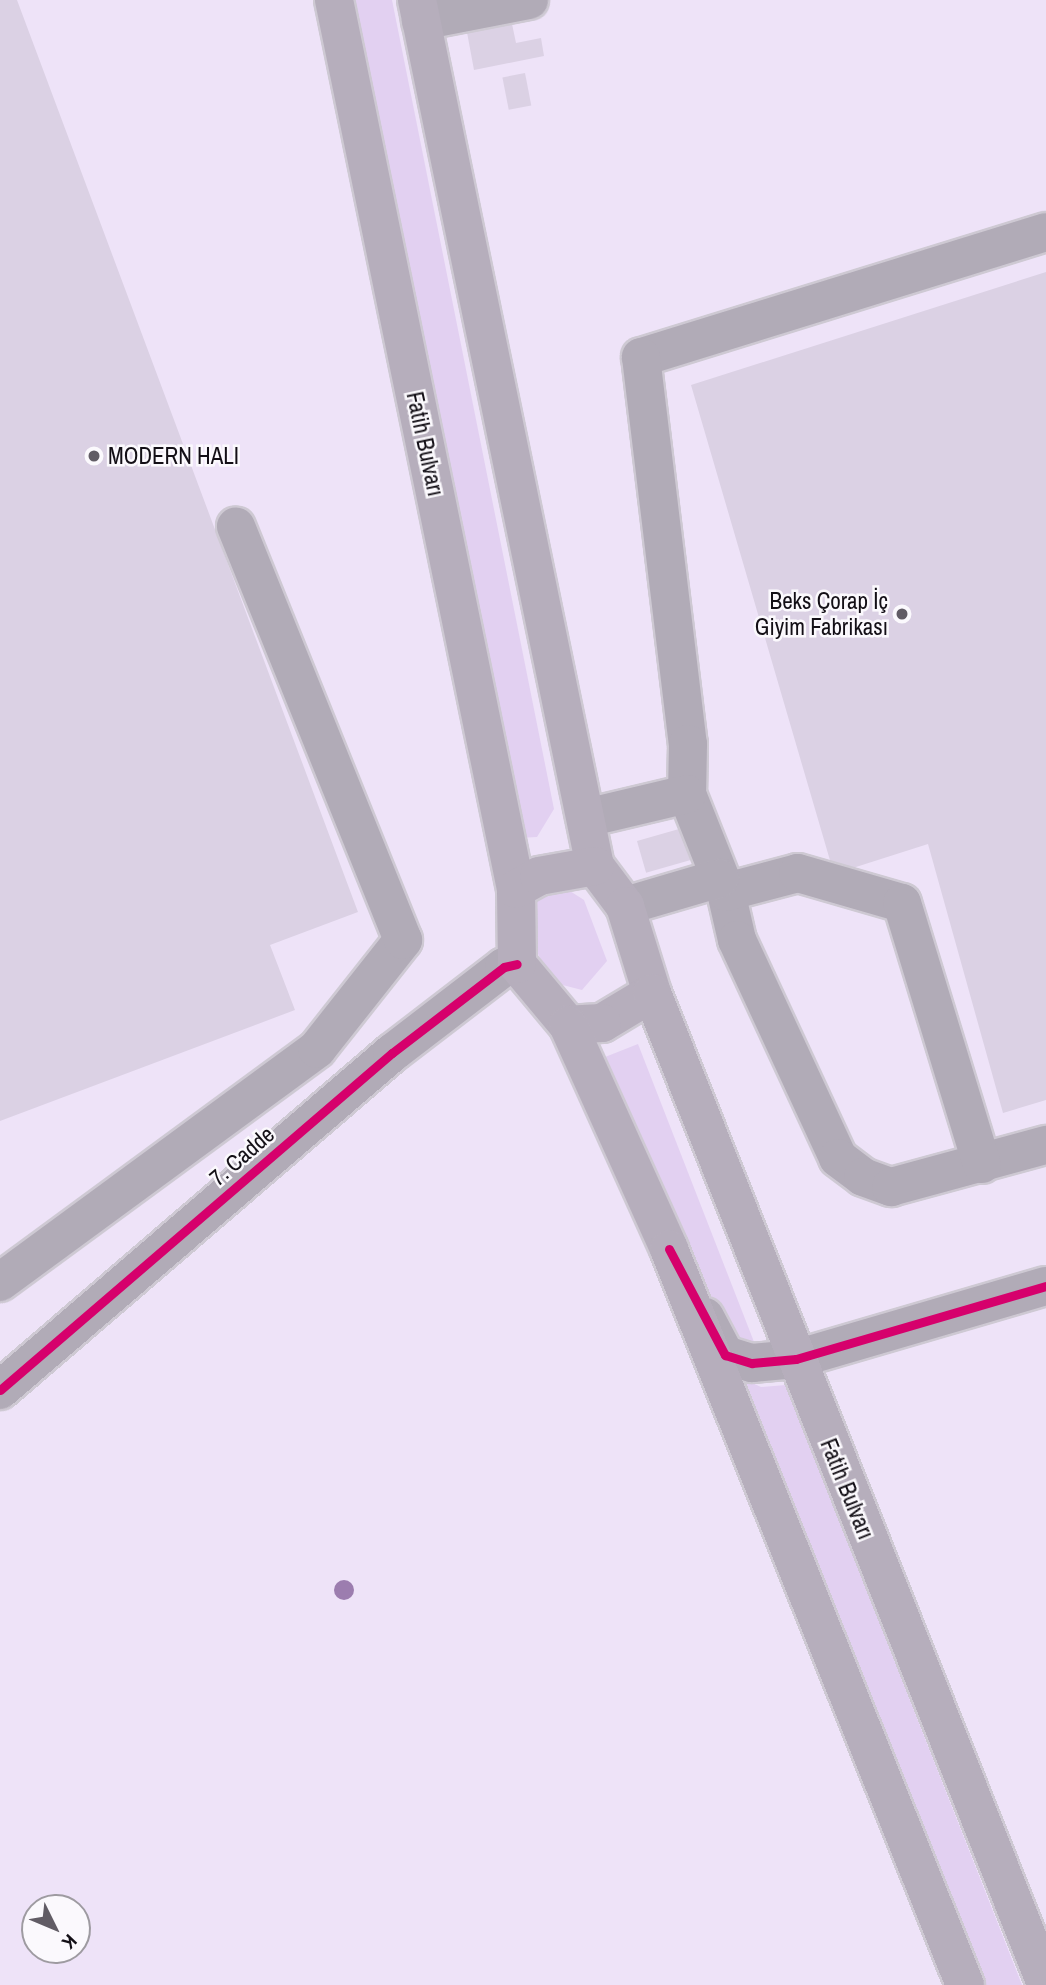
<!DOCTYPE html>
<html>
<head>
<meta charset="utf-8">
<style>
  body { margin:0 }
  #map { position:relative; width:1046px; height:1985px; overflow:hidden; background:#f2ecf8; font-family:"Archivo Narrow",sans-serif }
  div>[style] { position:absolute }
  .built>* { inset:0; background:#eee3f8 }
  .green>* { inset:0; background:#e2d0f1 }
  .building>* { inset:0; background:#dbd1e4; transform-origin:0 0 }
  .roads { filter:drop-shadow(2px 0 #cec9d3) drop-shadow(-2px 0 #cec9d3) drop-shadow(0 2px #cec9d3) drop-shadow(0 -2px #cec9d3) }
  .minor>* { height:38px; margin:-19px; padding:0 19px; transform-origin:19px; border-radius:19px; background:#b1abb7 }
  .major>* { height:38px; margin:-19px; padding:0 19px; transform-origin:19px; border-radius:19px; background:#b6aebc }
  .cycleway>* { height:9px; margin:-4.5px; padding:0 4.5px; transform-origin:4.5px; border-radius:4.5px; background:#d6006c }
  .trees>* { width:20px; height:20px; margin:-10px; border-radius:50%; background:#9c7daf }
  .dots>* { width:19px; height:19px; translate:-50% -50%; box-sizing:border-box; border:4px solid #fbf9fd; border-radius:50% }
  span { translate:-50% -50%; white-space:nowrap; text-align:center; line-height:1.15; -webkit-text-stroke:5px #fbf9fd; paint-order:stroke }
  .street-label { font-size:23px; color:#130f16 }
  .poi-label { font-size:23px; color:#130f16 }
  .left { translate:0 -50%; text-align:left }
  .right { translate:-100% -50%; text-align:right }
  .north { position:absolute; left:21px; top:1894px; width:70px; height:70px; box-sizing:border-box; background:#fbf9fd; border:2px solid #9e9ba1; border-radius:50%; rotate:133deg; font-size:19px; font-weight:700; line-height:28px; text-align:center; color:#130f16 }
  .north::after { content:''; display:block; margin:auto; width:24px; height:32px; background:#615c65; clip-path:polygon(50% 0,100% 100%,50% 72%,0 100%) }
</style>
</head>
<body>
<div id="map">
  <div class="built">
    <i style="clip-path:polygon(evenodd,0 0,1046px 0,1046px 1985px,0 1985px,0 0,35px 1908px,77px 1908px,77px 1950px,35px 1950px,35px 1908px)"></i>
  </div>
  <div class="green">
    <i style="clip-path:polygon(350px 0,392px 0,554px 809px,537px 837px,518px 838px)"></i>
    <i style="clip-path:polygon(562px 886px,584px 900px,607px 961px,582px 990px,551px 982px,526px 928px,536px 900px)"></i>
    <i style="clip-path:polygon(638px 1044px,756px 1347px,718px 1331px,600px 1059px)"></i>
    <i style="clip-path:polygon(737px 1376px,761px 1387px,786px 1385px,1022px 1985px,977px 1985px)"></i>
  </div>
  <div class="building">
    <i style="clip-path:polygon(0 0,17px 0,358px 912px,270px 945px,295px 1010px,0 1121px)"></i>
    <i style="clip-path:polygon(511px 19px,516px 43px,541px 38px,544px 56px,474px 70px,466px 27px)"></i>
    <i style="left:525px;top:73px;width:33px;height:23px;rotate:79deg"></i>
    <i style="clip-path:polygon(1046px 272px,1046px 1100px,1003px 1113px,928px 844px,834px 874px,691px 385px)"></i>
    <i style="left:686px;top:827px;width:33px;height:51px;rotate:74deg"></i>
  </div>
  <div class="roads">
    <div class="minor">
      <i style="left:421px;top:21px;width:110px;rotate:-11deg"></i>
      <i style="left:1046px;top:232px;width:424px;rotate:162.8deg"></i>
      <i style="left:641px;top:357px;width:390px;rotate:83.1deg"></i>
      <i style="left:688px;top:744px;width:50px;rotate:91.1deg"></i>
      <i style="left:687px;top:794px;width:105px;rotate:68.3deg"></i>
      <i style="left:726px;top:892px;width:49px;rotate:77.1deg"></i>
      <i style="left:737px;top:940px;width:240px;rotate:65.1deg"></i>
      <i style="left:838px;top:1158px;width:31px;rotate:37deg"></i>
      <i style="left:863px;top:1177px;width:30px;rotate:20deg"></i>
      <i style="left:891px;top:1187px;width:161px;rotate:-15.2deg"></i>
      <i style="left:586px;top:818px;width:104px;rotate:-13.4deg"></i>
      <i style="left:726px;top:892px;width:74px;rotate:-14.8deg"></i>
      <i style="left:798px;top:873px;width:108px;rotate:16.1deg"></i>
      <i style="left:902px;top:903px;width:273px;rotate:73deg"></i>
      <i style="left:625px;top:906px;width:99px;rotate:-16.4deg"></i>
      <i style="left:0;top:1282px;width:393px;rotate:-36.3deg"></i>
      <i style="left:317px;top:1049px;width:139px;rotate:-51.7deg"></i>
      <i style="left:403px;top:940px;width:446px;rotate:-112deg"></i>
      <i style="left:705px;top:1317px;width:43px;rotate:62.2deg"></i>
      <i style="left:725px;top:1355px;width:28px;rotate:17deg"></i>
      <i style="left:752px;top:1363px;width:44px;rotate:-5.2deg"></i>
      <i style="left:796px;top:1359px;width:260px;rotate:-16.3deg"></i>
      <i style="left:0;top:1390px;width:517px;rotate:-40.69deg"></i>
      <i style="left:392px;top:1053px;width:141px;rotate:-37.5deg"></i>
      <i style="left:504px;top:967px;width:13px;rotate:-13deg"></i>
    </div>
    <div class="major">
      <i style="left:334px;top:0;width:907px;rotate:78.43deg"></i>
      <i style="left:417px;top:0;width:884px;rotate:78.39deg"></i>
      <i style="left:595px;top:866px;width:50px;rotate:53.1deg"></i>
      <i style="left:625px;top:906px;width:91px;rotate:72.8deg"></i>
      <i style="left:652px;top:993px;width:58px;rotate:149deg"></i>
      <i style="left:602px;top:1023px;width:34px;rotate:177deg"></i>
      <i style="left:568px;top:1025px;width:80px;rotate:-129.9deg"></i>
      <i style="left:517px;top:964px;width:75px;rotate:-90.8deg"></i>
      <i style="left:516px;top:889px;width:26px;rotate:-29deg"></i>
      <i style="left:539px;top:876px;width:57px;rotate:-10.1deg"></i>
      <i style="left:652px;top:993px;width:1066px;rotate:68.32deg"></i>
      <i style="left:568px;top:1025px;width:246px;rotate:65.7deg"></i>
      <i style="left:669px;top:1249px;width:793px;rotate:68.09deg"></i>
    </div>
  </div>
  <div class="cycleway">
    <i style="left:669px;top:1249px;width:120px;rotate:62.2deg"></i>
    <i style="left:725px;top:1355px;width:28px;rotate:17deg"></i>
    <i style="left:752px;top:1363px;width:44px;rotate:-5.2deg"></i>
    <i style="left:796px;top:1359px;width:260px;rotate:-16.3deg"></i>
    <i style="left:0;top:1390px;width:517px;rotate:-40.69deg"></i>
    <i style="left:392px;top:1053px;width:141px;rotate:-37.5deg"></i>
    <i style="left:504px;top:967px;width:13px;rotate:-13deg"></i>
  </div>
  <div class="trees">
    <i style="left:344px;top:1590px"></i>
  </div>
  <div class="dots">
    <i style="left:94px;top:456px;background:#615c65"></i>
    <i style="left:902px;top:614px;background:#615c65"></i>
  </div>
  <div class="street-label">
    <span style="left:425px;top:444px;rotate:78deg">Fatih Bulvarı</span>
    <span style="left:242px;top:1156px;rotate:-41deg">7. Cadde</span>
    <span style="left:847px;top:1489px;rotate:68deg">Fatih Bulvarı</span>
  </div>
  <div class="poi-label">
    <span class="left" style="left:108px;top:456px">MODERN HALI</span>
    <span class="right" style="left:888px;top:614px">Beks Çorap İç<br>Giyim Fabrikası</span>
  </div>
  <div class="north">K</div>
</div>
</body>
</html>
